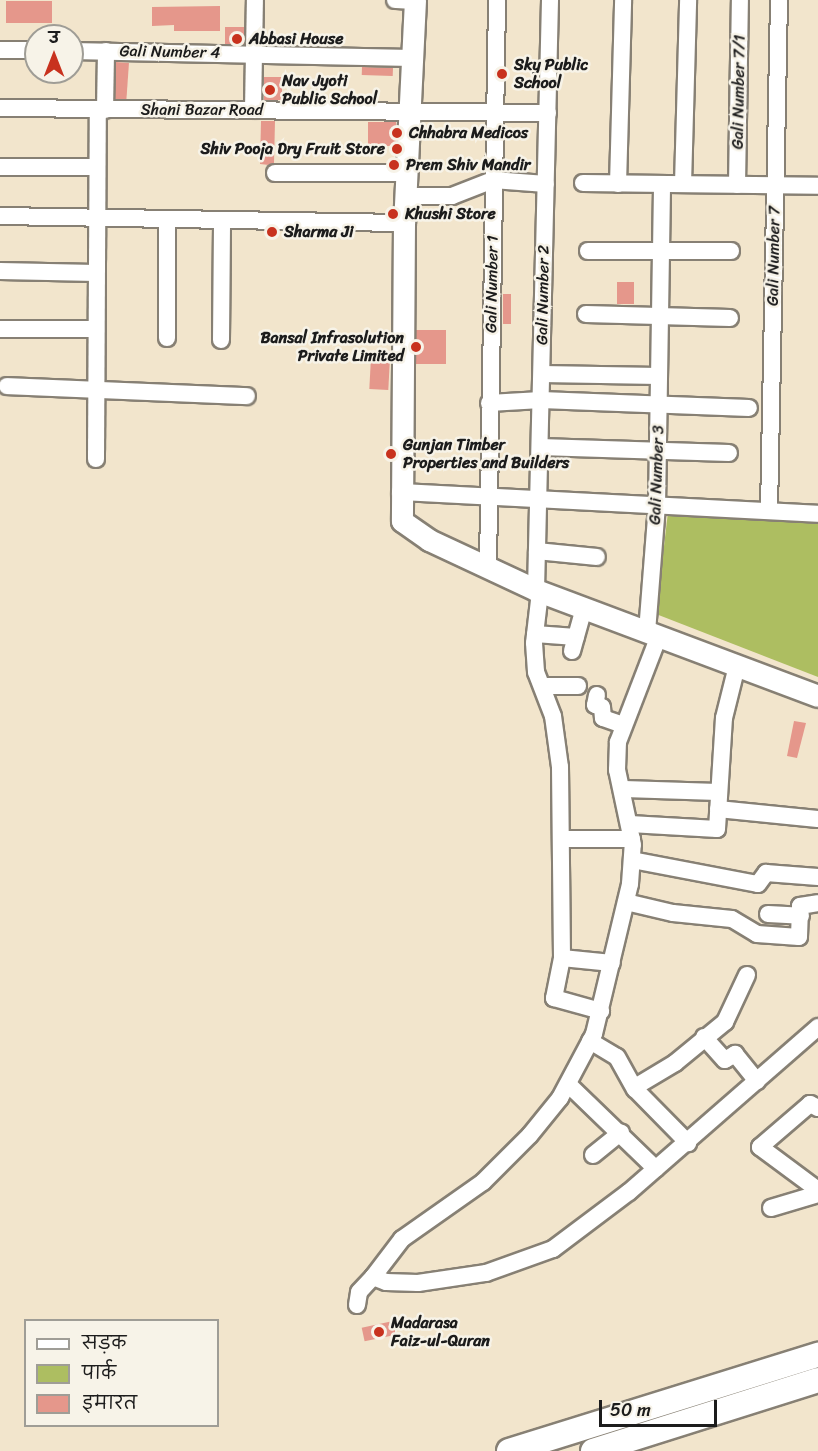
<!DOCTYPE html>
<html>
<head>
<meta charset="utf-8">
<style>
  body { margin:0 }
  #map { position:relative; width:818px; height:1451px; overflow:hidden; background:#f2e5cc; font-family:Sriracha,"Playpen Sans Deva",sans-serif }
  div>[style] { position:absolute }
  .green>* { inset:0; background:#adbe61 }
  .building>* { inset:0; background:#e5978b; transform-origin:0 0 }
  .roads { filter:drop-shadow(2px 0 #878074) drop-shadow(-2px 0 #878074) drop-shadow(0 2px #878074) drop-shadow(0 -2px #878074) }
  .minor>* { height:16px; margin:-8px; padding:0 8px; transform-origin:8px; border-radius:8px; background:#fff }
  .tertiary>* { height:21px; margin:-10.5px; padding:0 10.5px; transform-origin:10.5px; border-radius:10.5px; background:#fff }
  .secondary>* { height:24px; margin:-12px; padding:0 12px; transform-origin:12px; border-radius:12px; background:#fff }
  .dots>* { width:16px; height:16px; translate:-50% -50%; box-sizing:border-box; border:3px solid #f7f3e8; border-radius:50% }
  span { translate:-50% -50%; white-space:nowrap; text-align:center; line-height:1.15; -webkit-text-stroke:5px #f7f3e8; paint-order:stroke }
  .poi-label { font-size:16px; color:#1c1c1c; font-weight:700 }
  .left { translate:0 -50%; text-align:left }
  .right { translate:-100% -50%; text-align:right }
  .street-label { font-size:16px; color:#1c1c1c }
  .legend { position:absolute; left:24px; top:1319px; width:195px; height:108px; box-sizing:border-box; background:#f7f3e8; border:2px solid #9f9d96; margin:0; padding:8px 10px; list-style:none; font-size:18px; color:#1c1c1c }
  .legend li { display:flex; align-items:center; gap:12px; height:30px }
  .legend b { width:30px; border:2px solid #9f9d96 }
  .north { position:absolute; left:24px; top:24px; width:60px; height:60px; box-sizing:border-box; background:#f7f3e8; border:2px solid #9f9d96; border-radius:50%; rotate:0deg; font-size:16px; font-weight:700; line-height:24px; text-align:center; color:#1c1c1c }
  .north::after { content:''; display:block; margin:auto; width:21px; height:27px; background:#c8321e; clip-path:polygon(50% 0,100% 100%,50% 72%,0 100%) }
  .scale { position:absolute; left:599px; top:1400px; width:118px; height:27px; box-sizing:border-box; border:3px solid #1c1c1c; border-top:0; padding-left:8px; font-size:18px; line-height:21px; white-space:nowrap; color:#1c1c1c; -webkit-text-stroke:4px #f7f3e8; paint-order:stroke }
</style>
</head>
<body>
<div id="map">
  <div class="green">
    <i style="clip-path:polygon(668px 512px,818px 521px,818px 677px,656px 614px)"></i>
  </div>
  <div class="building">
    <i style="left:52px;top:1px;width:22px;height:46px;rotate:90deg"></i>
    <i style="clip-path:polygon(220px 6px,220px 31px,174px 31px,174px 25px,152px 26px,152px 7px)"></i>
    <i style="left:225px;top:27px;width:19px;height:17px"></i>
    <i style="left:116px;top:62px;width:13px;height:37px;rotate:4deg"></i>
    <i style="left:362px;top:67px;width:31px;height:8px;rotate:2deg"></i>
    <i style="left:264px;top:77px;width:18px;height:23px"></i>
    <i style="clip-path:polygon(261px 121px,275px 121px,274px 163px,269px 165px,260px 164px)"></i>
    <i style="left:368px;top:122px;width:28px;height:24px"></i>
    <i style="left:617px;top:282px;width:17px;height:22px"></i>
    <i style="left:503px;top:294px;width:8px;height:30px"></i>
    <i style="left:416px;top:330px;width:30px;height:34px"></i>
    <i style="left:371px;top:357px;width:19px;height:32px;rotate:3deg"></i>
    <i style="clip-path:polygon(794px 721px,806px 723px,797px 758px,787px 756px)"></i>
    <i style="left:393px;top:1321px;width:14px;height:32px;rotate:78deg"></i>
  </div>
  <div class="roads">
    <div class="minor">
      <i style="left:395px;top:0;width:20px;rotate:3deg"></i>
      <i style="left:0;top:50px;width:36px"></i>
      <i style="left:72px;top:51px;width:340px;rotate:1.2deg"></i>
      <i style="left:0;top:108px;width:548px;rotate:0.52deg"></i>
      <i style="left:105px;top:110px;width:59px;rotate:-89deg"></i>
      <i style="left:253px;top:110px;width:110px;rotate:-89deg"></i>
      <i style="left:0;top:167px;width:96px"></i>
      <i style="left:275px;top:173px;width:132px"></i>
      <i style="left:583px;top:183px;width:235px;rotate:0.7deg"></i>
      <i style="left:618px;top:184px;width:184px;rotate:-88.4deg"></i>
      <i style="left:683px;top:184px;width:184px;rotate:-88.4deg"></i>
      <i style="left:737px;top:185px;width:185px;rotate:-89.1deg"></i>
      <i style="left:406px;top:196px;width:46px"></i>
      <i style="left:452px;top:196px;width:44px;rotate:-21.3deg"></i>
      <i style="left:493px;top:180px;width:53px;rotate:4.3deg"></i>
      <i style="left:0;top:216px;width:404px;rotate:1deg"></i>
      <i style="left:588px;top:251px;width:143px"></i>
      <i style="left:0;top:271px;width:96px;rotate:1.2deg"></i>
      <i style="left:586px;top:314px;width:144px;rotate:1.6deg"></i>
      <i style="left:0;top:329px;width:95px"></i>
      <i style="left:167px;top:338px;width:119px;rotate:-90deg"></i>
      <i style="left:221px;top:340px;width:120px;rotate:-89.5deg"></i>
      <i style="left:542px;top:374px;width:117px;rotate:1deg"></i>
      <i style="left:7px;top:386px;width:240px;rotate:2.4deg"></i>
      <i style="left:489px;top:403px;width:52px;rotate:-3.3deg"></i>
      <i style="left:541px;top:400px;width:208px;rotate:2.2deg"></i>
      <i style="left:540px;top:447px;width:189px;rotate:1.8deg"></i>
      <i style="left:96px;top:459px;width:349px;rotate:-89.7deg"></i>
      <i style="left:400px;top:492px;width:419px;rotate:3deg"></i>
      <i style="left:769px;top:511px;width:511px;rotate:-88.88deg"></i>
      <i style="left:537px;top:551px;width:60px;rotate:5.7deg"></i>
      <i style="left:488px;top:567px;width:567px;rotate:-89.09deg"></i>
      <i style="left:536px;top:590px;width:590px;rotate:-88.64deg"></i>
      <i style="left:540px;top:592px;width:51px;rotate:96.7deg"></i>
      <i style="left:534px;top:643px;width:29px;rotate:86deg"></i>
      <i style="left:536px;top:672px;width:47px;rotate:68.9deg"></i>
      <i style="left:553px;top:716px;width:51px;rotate:82.2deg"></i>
      <i style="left:560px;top:767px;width:191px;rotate:89.4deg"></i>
      <i style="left:562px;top:958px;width:41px;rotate:101.3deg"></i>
      <i style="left:554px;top:998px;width:49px;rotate:15.5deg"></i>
      <i style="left:647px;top:632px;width:126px;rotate:-85.5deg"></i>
      <i style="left:657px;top:506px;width:322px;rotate:-89.1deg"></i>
      <i style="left:535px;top:634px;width:41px;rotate:4.2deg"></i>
      <i style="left:572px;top:651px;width:45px;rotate:-74.4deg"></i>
      <i style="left:543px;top:686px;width:35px"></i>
      <i style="left:597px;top:695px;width:10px;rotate:101deg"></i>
      <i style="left:595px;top:705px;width:7px;rotate:16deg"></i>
      <i style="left:602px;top:707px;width:11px;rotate:85deg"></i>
      <i style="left:603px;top:718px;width:21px;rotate:19deg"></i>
      <i style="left:624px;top:789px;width:94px;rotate:1.8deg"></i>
      <i style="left:718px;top:809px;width:100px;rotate:5.7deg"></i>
      <i style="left:630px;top:824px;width:87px;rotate:3.3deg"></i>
      <i style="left:717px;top:829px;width:111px;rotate:-86.4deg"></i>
      <i style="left:724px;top:718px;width:54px;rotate:-76deg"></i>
      <i style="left:561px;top:839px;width:71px"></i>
      <i style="left:632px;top:860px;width:128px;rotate:10.8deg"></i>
      <i style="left:758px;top:884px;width:14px;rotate:-54deg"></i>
      <i style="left:766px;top:873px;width:52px;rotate:4.4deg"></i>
      <i style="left:626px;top:902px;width:48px;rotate:13.2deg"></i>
      <i style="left:673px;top:913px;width:59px;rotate:5.8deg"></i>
      <i style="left:732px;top:919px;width:29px;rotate:31deg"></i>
      <i style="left:757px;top:934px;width:42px;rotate:4.1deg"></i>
      <i style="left:799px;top:937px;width:31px;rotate:-88deg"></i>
      <i style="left:800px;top:906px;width:18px;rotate:-9deg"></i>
      <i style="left:768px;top:914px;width:33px;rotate:3deg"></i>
      <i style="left:562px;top:958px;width:50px;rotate:5.7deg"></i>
      <i style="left:704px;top:1037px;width:31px;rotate:48deg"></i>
      <i style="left:725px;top:1060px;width:12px;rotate:-31deg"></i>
      <i style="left:735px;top:1054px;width:35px;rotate:51deg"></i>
      <i style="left:590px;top:1041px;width:31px;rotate:31deg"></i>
      <i style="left:617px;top:1057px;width:37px;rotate:61deg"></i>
      <i style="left:635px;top:1089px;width:76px;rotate:45.5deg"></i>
      <i style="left:568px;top:1084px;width:122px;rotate:44deg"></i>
      <i style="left:635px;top:1087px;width:47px;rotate:-31deg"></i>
      <i style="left:675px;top:1063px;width:65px;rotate:-39.4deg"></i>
      <i style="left:725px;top:1022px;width:52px;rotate:-64.9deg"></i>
      <i style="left:818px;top:1108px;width:9px;rotate:-153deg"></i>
      <i style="left:810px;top:1104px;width:66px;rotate:139.3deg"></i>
      <i style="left:760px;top:1147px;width:72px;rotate:36.6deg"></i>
      <i style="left:593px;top:1155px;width:36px;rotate:-39deg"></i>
      <i style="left:771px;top:1208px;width:49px;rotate:-16.6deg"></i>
      <i style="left:373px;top:1277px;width:48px;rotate:-52.7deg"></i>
      <i style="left:402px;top:1239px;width:99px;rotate:-35.1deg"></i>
      <i style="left:483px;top:1182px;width:66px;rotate:-45deg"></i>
      <i style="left:530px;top:1135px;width:48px;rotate:-51deg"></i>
      <i style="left:560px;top:1098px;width:72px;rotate:-62deg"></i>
      <i style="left:594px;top:1034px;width:154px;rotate:-76.5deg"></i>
      <i style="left:630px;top:884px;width:39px;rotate:-86deg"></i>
      <i style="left:633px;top:845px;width:77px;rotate:-102deg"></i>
      <i style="left:617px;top:770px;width:28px;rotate:-88deg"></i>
      <i style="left:618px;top:742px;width:114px;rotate:-68.9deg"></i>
      <i style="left:357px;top:1305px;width:13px;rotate:-81deg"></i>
      <i style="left:359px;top:1292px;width:21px;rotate:-47deg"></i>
      <i style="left:373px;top:1277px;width:14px;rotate:21deg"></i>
      <i style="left:386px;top:1282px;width:32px;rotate:2deg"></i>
      <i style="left:418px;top:1283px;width:69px;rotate:-8.4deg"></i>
      <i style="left:486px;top:1273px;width:71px;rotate:-19.7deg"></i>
      <i style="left:553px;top:1249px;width:95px;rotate:-36.9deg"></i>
      <i style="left:629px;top:1192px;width:251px;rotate:-41.1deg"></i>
    </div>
    <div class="tertiary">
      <i style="left:415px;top:0;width:223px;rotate:92.8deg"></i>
      <i style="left:404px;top:223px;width:298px;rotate:90.4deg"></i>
      <i style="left:402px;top:521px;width:33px;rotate:35deg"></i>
      <i style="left:429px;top:540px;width:118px;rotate:25deg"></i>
      <i style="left:536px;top:590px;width:301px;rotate:20.6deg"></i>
    </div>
    <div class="secondary">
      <i style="left:509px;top:1451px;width:324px;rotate:-17.3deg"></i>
      <i style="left:593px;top:1451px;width:236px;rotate:-17.5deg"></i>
    </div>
  </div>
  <div class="dots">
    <i style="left:237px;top:39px;background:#c8321e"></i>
    <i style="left:502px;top:74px;background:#c8321e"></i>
    <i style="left:270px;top:90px;background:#c8321e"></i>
    <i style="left:397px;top:133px;background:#c8321e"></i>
    <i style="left:397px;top:149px;background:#c8321e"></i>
    <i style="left:394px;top:165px;background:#c8321e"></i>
    <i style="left:393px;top:214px;background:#c8321e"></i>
    <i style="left:272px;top:232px;background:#c8321e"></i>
    <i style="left:416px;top:347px;background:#c8321e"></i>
    <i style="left:391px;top:454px;background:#c8321e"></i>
    <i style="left:379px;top:1332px;background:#c8321e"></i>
  </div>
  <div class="poi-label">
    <span class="left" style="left:249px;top:39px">Abbasi House</span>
    <span class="left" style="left:514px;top:74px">Sky Public<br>School</span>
    <span class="left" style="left:282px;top:90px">Nav Jyoti<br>Public School</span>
    <span class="left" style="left:409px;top:133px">Chhabra Medicos</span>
    <span class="right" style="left:385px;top:149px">Shiv Pooja Dry Fruit Store</span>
    <span class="left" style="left:406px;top:165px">Prem Shiv Mandir</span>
    <span class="left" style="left:405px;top:214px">Khushi Store</span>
    <span class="left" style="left:284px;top:232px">Sharma Ji</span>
    <span class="right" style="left:404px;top:347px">Bansal Infrasolution<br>Private Limited</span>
    <span class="left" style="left:403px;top:454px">Gunjan Timber<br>Properties and Builders</span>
    <span class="left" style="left:391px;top:1332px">Madarasa<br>Faiz-ul-Quran</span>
  </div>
  <div class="street-label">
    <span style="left:170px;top:52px;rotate:1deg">Gali Number 4</span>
    <span style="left:739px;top:92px;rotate:-89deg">Gali Number 7/1</span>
    <span style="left:202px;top:110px">Shani Bazar Road</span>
    <span style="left:774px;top:256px;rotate:-89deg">Gali Number 7</span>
    <span style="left:492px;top:284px;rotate:-89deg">Gali Number 1</span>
    <span style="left:543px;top:295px;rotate:-89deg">Gali Number 2</span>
    <span style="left:657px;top:475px;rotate:-88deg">Gali Number 3</span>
  </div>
  <ul class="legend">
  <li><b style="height:8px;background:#fff"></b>सड़क</li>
  <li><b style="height:16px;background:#adbe61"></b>पार्क</li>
  <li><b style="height:16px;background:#e5978b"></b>इमारत</li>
  </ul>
  <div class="north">उ</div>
  <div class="scale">50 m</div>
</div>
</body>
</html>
